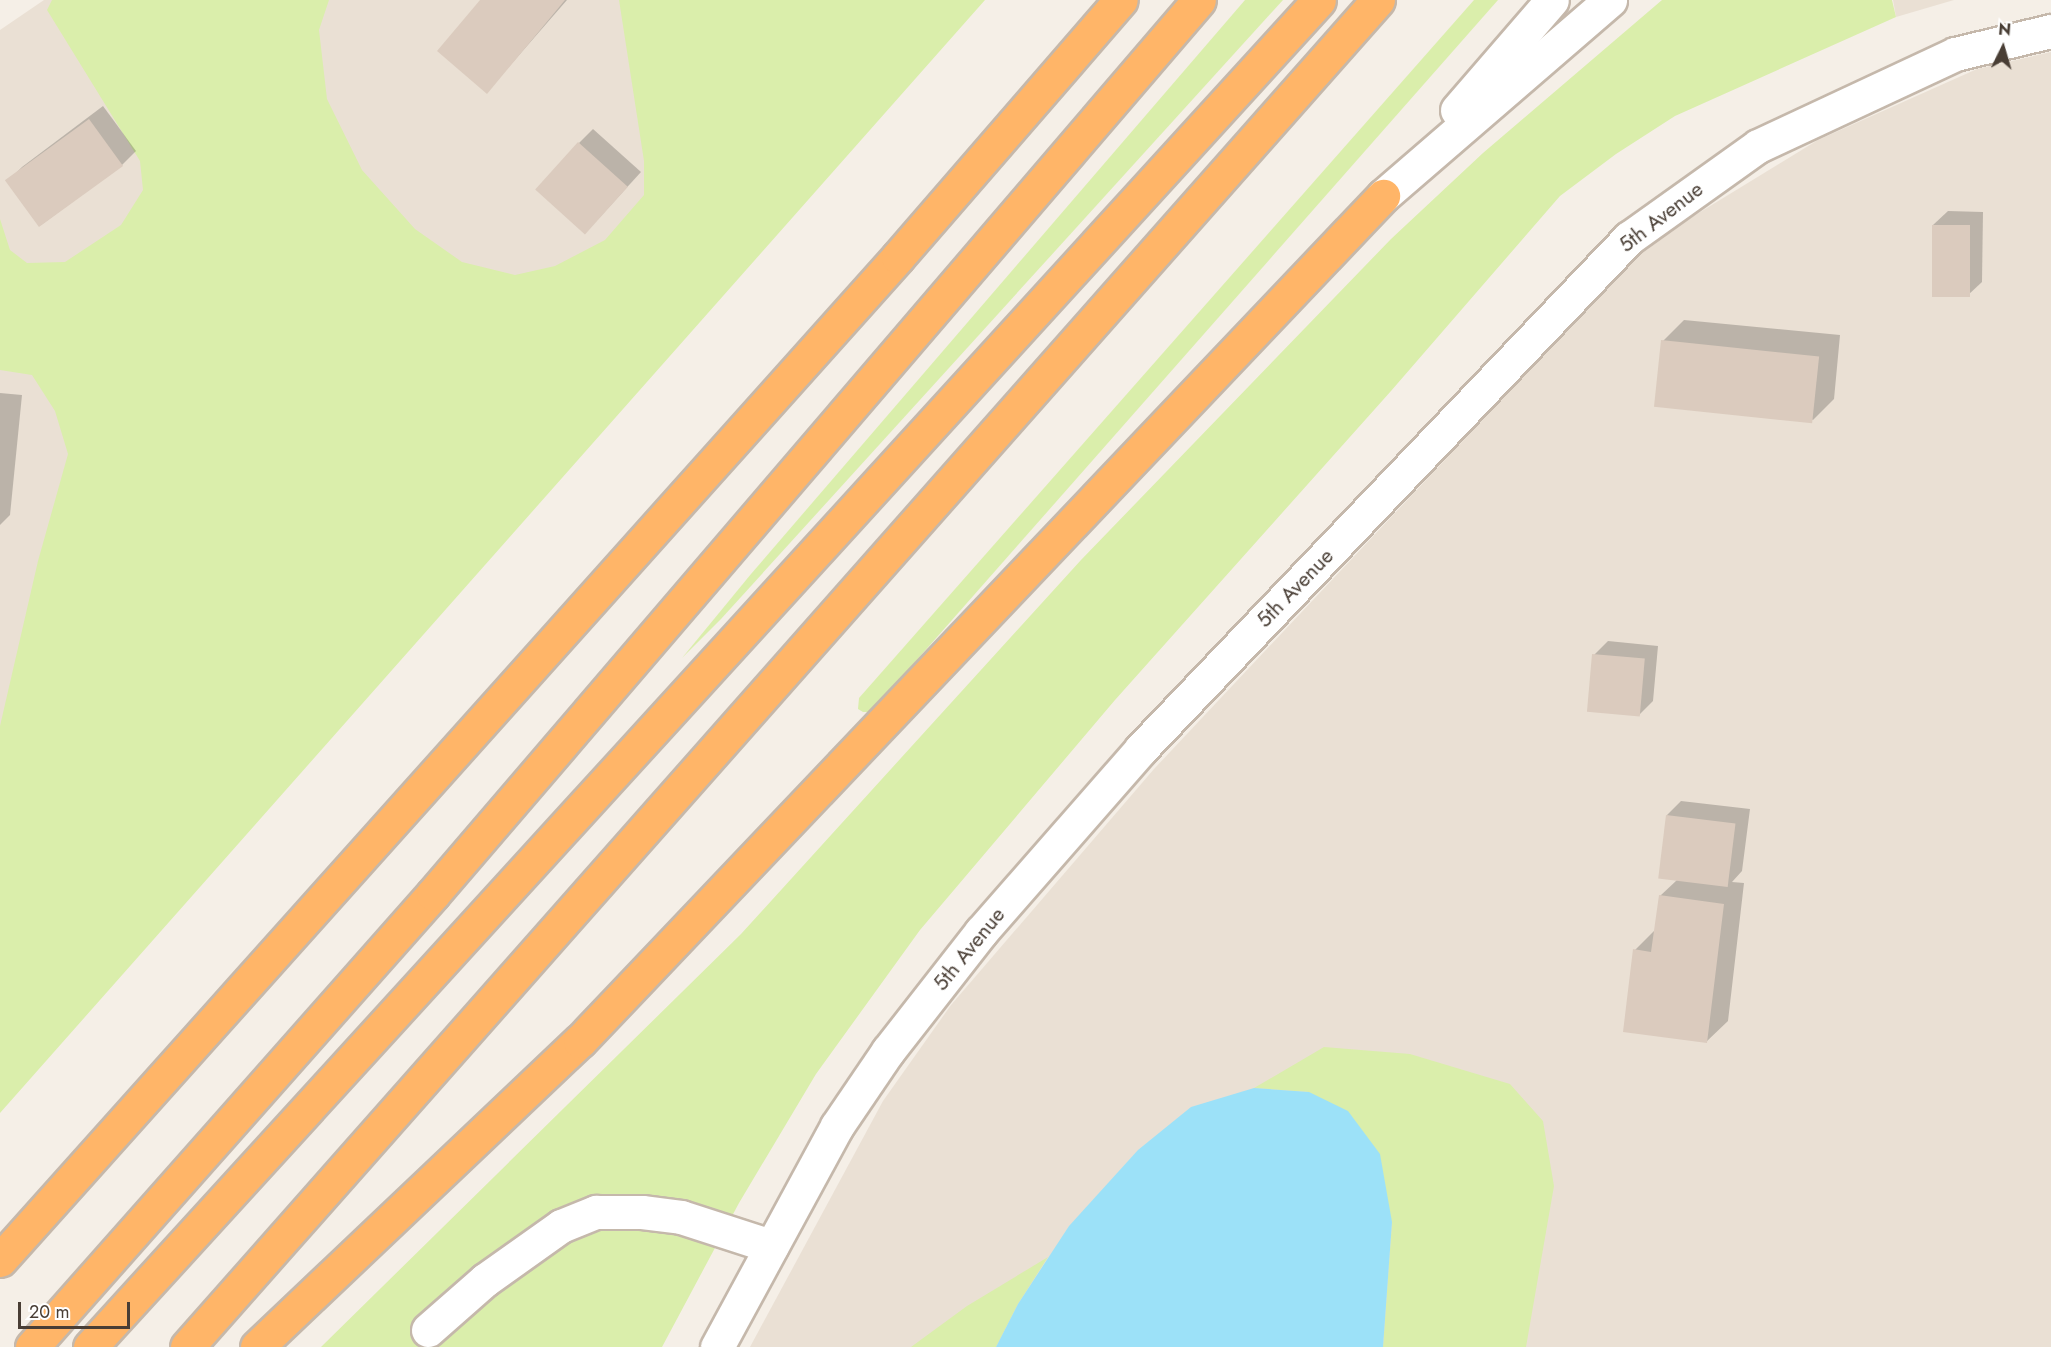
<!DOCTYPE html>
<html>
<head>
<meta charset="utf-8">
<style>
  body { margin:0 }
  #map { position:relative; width:2051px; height:1347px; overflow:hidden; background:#f5efe7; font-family:Jost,sans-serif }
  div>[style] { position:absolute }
  .residential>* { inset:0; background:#eae0d4 }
  .green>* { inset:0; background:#daeeab }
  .water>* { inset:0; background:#9ce1f8 }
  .shadow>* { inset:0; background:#0003 }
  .building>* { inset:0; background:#dbcbbe; transform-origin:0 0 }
  .roads { filter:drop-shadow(2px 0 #c5b8ab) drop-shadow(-2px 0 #c5b8ab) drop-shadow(0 2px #c5b8ab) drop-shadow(0 -2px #c5b8ab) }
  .minor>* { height:33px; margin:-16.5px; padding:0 16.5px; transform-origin:16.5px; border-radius:16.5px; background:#fff }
  .highway>* { height:33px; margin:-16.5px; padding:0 16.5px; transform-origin:16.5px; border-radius:16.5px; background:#ffb568 }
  span { translate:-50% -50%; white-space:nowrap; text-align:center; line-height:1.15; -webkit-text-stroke:6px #fff; paint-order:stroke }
  .street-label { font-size:21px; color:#493e35 }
  .north { position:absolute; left:1973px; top:18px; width:60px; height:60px; -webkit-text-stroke:4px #fff; paint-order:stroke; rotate:5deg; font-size:16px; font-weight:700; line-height:24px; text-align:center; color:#493e35 }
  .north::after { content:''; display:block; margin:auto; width:21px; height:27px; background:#493e35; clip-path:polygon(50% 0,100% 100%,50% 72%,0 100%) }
  .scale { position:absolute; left:18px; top:1302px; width:112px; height:27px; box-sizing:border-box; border:3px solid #493e35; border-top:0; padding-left:8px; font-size:18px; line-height:21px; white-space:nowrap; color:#493e35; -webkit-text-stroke:4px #fff; paint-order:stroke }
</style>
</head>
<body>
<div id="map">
  <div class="residential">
    <i style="clip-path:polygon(44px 0,683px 0,668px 180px,0 920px,0 30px)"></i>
    <i style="clip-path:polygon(1893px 0,1954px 0,1896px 17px)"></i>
    <i style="clip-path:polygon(2051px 52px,2051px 1347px,750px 1347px,883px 1101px,951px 1005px,1154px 769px,1648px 244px,1818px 140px,1977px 69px)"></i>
  </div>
  <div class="green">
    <i style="clip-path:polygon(52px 0,329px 0,319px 30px,327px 99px,362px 170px,415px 229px,462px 262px,515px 275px,555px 266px,605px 240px,644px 195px,644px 161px,619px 0,985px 0,0 1113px,0 726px,38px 561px,68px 454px,55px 411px,32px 375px,0 370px,0 219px,10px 250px,27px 263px,65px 262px,121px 225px,143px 190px,140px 161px,47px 10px)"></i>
    <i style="clip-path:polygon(1245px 0,1283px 0,721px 619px,682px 658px,751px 574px)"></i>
    <i style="clip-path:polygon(1474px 0,1498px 0,871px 712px,863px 712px,858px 709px,859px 698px)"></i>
    <i style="clip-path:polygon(1662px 0,1892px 0,1896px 17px,1675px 116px,1616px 154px,1560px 196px,1391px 391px,1115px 700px,920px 930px,816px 1074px,739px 1203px,662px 1347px,321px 1347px,741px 934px,1081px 560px,1391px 239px,1483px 153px)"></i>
    <i style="clip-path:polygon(1324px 1047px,1410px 1054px,1510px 1084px,1543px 1121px,1554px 1186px,1526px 1347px,1383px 1347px,1392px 1222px,1309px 1092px,1254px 1088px)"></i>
    <i style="clip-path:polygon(1048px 1257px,1018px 1304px,996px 1347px,911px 1347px,967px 1306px)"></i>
  </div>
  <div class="water">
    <i style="clip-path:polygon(1254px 1088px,1309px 1092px,1348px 1111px,1380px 1154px,1392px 1222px,1383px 1347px,996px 1347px,1018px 1304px,1069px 1226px,1138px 1150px,1191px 1107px)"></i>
  </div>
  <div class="shadow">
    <i style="clip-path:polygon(481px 0,567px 0,487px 92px)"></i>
    <i style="clip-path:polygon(103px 106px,136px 151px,122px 165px,41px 225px,8px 181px,22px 167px)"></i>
    <i style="clip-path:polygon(593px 129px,641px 172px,599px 218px,579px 143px)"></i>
    <i style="clip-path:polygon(1948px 211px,1983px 212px,1982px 282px,1967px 296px,1933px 225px)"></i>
    <i style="clip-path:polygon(1684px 320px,1840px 335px,1834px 399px,1813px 420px,1663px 341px)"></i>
    <i style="clip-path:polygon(0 393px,22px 395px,10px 515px,0 525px)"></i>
    <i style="clip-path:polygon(1608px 641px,1658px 646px,1653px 701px,1639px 715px,1594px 655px)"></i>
    <i style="clip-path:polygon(1681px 801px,1750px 809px,1742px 871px,1732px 882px,1744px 883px,1728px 1021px,1706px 1042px,1635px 950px,1656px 929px,1660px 896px,1677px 880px,1667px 815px)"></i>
  </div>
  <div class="building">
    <i style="clip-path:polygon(480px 0,565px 0,487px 94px,437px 51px)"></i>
    <i style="left:89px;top:119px;width:58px;height:104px;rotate:54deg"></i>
    <i style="left:578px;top:142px;width:67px;height:64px;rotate:42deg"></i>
    <i style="left:1932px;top:225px;width:38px;height:72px"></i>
    <i style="left:1661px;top:340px;width:159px;height:67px;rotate:6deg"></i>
    <i style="left:1592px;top:654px;width:53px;height:58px;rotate:5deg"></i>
    <i style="left:1666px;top:815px;width:70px;height:64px;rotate:7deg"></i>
    <i style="clip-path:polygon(1659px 895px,1724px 904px,1707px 1043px,1623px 1032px,1633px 949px,1651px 952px)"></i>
  </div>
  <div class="roads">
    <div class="minor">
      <i style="left:1457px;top:110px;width:145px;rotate:-49.2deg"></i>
      <i style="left:1383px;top:196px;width:300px;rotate:-40.8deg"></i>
      <i style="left:428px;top:1330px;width:76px;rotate:-41.3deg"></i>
      <i style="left:485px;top:1280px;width:93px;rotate:-35.4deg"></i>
      <i style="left:561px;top:1226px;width:38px;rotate:-22deg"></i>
      <i style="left:596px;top:1212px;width:46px"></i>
      <i style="left:642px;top:1212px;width:39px;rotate:7deg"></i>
      <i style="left:681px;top:1217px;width:95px;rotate:17.9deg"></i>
      <i style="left:717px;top:1347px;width:251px;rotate:-61.5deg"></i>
      <i style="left:837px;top:1126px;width:91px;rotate:-55.8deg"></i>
      <i style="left:888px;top:1051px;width:151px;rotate:-52deg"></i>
      <i style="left:981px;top:932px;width:243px;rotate:-48.8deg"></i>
      <i style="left:1141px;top:749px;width:707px;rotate:-46.32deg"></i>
      <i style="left:1629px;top:238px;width:158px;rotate:-35.5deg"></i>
      <i style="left:1758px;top:146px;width:217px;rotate:-25deg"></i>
      <i style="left:1955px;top:54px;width:99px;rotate:-13.5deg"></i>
    </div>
    <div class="highway">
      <i style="left:0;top:1260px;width:1346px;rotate:-48.16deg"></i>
      <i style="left:898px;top:257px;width:340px;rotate:-49.1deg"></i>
      <i style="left:32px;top:1347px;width:605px;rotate:-48.48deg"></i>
      <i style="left:433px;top:894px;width:1177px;rotate:-49.41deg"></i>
      <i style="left:90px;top:1347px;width:1823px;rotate:-47.62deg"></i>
      <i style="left:187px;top:1347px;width:1798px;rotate:-48.52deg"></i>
      <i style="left:257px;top:1347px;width:445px;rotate:-43.5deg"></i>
      <i style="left:580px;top:1041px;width:1166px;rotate:-46.46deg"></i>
    </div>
  </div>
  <div class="street-label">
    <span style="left:1661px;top:217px;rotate:-38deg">5th Avenue</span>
    <span style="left:1295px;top:588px;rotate:-46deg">5th Avenue</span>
    <span style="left:969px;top:949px;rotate:-51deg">5th Avenue</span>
  </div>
  <div class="north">N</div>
  <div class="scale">20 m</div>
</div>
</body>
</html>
